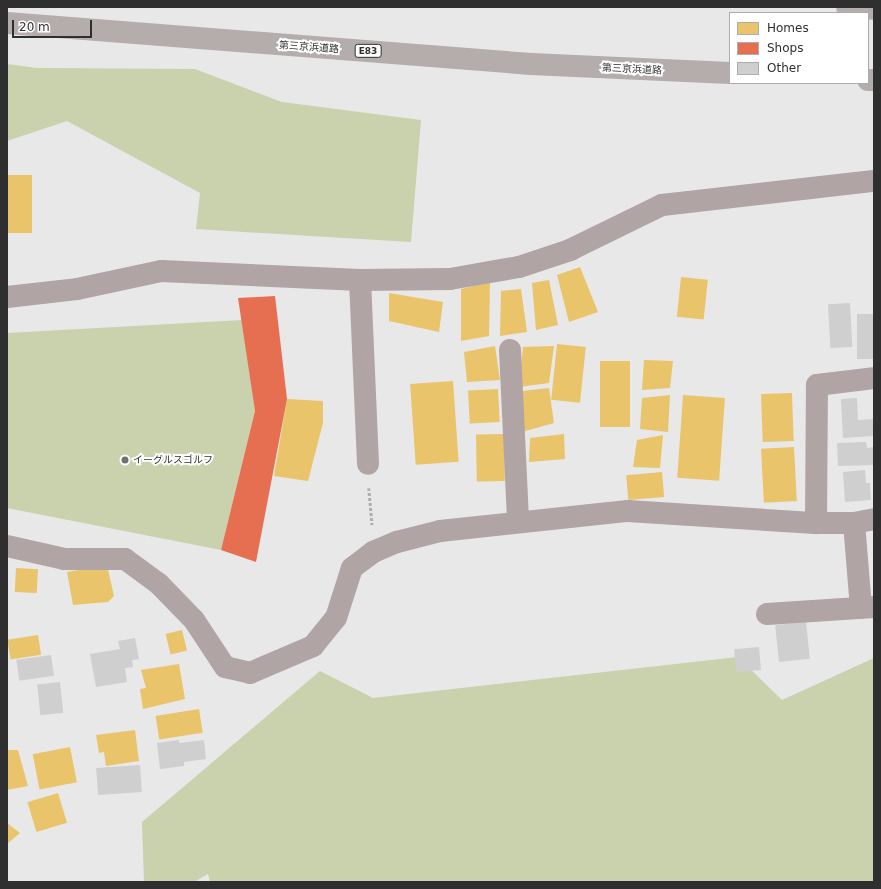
<!DOCTYPE html>
<html>
<head>
<meta charset="utf-8">
<style>
  body { margin:0 }
  #map { position:relative; width:881px; height:889px; overflow:hidden; background:#e8e8e8; font-family:"DejaVu Sans","Noto Sans JP",sans-serif }
  div>[style] { position:absolute }
  .green>* { inset:0; background:#c9d1ad }
  .homes>* { inset:0; background:#e9c46a; transform-origin:0 0 }
  .shops>* { inset:0; background:#e76f51 }
  .building>* { inset:0; background:#cfcfcf; transform-origin:0 0 }
  .path>* { height:2.5px; margin-top:-1.25px; transform-origin:0; background:repeating-linear-gradient(90deg,#b2acac 0 3px,transparent 0 5px) }
  .minor>* { height:22px; margin:-11px; padding:0 11px; transform-origin:11px; border-radius:11px; background:#b0a4a4 }
  .highway>* { height:22px; margin:-11px; padding:0 11px; transform-origin:11px; border-radius:11px; background:#b5acac }
  .dots>* { width:11px; height:11px; translate:-50% -50%; box-sizing:border-box; border:2px solid #fff; border-radius:50% }
  span { translate:-50% -50%; white-space:nowrap; text-align:center; line-height:1.15; -webkit-text-stroke:4px #fff; paint-order:stroke }
  .shield-label span { padding:1px 3px; background:#fff; border:1px solid; border-radius:3px; -webkit-text-stroke-width:0 }
  .shield-label { font-size:9px; color:#2f2f30; font-weight:700 }
  .street-label { font-size:10px; color:#2f2f30 }
  .poi-label { font-size:10px; color:#2f2f30 }
  .left { translate:0 -50%; text-align:left }
  .frame { position:absolute; inset:0; border:8px solid #2f2f30; pointer-events:none }
  .legend { position:absolute; left:729px; top:12px; width:140px; height:72px; box-sizing:border-box; background:#fff; border:1px solid #acacac; margin:0; padding:5px 7px; list-style:none; font-size:12px; color:#2f2f30 }
  .legend li { display:flex; align-items:center; gap:8px; height:20px }
  .legend b { width:20px; border:1px solid #acacac }
  .scale { position:absolute; left:12px; top:20px; width:80px; height:18px; box-sizing:border-box; border:2px solid #2f2f30; border-top:0; padding-left:5px; font-size:12px; line-height:14px; white-space:nowrap; color:#2f2f30; -webkit-text-stroke:3px #fff; paint-order:stroke }
</style>
</head>
<body>
<div id="map">
  <div class="green">
    <i style="clip-path:polygon(7px 64px,37px 68px,195px 69px,282px 102px,421px 120px,411px 242px,196px 229px,200px 193px,67px 121px,7px 141px)"></i>
    <i style="clip-path:polygon(242px 320px,255px 411px,221px 550px,7px 508px,7px 333px)"></i>
    <i style="clip-path:polygon(738px 657px,782px 700px,874px 658px,874px 882px,210px 882px,208px 874px,194px 882px,144px 882px,142px 822px,320px 671px,373px 698px)"></i>
  </div>
  <div class="homes">
    <i style="left:7px;top:175px;width:25px;height:58px"></i>
    <i style="clip-path:polygon(580px 267px,598px 312px,569px 322px,557px 275px)"></i>
    <i style="left:681px;top:277px;width:27px;height:40px;rotate:6deg"></i>
    <i style="clip-path:polygon(549px 280px,558px 325px,536px 330px,532px 283px)"></i>
    <i style="clip-path:polygon(490px 282px,489px 336px,461px 341px,461px 289px)"></i>
    <i style="clip-path:polygon(521px 289px,527px 332px,500px 336px,501px 291px)"></i>
    <i style="clip-path:polygon(389px 293px,443px 302px,439px 332px,389px 321px)"></i>
    <i style="left:557px;top:344px;width:29px;height:56px;rotate:6deg"></i>
    <i style="clip-path:polygon(495px 346px,500px 380px,467px 382px,464px 352px)"></i>
    <i style="clip-path:polygon(554px 346px,549px 383px,519px 387px,523px 347px)"></i>
    <i style="clip-path:polygon(644px 360px,673px 361px,670px 388px,642px 390px)"></i>
    <i style="left:600px;top:361px;width:30px;height:66px"></i>
    <i style="left:453px;top:381px;width:81px;height:43px;rotate:86deg"></i>
    <i style="clip-path:polygon(549px 388px,554px 423px,522px 432px,522px 391px)"></i>
    <i style="left:498px;top:389px;width:33px;height:30px;rotate:87deg"></i>
    <i style="left:792px;top:393px;width:48px;height:31px;rotate:88deg"></i>
    <i style="clip-path:polygon(670px 395px,668px 432px,640px 429px,642px 398px)"></i>
    <i style="left:683px;top:395px;width:42px;height:83px;rotate:4deg"></i>
    <i style="clip-path:polygon(287px 399px,323px 401px,323px 423px,308px 481px,274px 476px)"></i>
    <i style="left:504px;top:434px;width:47px;height:28px;rotate:89deg"></i>
    <i style="clip-path:polygon(564px 434px,565px 459px,529px 462px,530px 438px)"></i>
    <i style="clip-path:polygon(663px 435px,660px 468px,633px 467px,637px 440px)"></i>
    <i style="left:794px;top:447px;width:54px;height:33px;rotate:87deg"></i>
    <i style="left:662px;top:472px;width:25px;height:36px;rotate:85deg"></i>
    <i style="clip-path:polygon(107px 565px,114px 596px,108px 602px,73px 605px,67px 572px)"></i>
    <i style="left:16px;top:568px;width:22px;height:24px;rotate:3deg"></i>
    <i style="left:182px;top:630px;width:21px;height:17px;rotate:76deg"></i>
    <i style="left:38px;top:635px;width:20px;height:31px;rotate:81deg"></i>
    <i style="clip-path:polygon(179px 664px,185px 699px,143px 709px,140px 689px,146px 688px,141px 670px)"></i>
    <i style="left:199px;top:709px;width:24px;height:44px;rotate:81deg"></i>
    <i style="clip-path:polygon(135px 730px,139px 761px,106px 766px,104px 752px,99px 753px,96px 735px)"></i>
    <i style="left:70px;top:747px;width:36px;height:38px;rotate:79deg"></i>
    <i style="clip-path:polygon(7px 750px,18px 750px,28px 786px,7px 790px)"></i>
    <i style="left:58px;top:793px;width:31px;height:32px;rotate:73deg"></i>
    <i style="clip-path:polygon(7px 823px,20px 833px,7px 844px)"></i>
  </div>
  <div class="shops">
    <i style="clip-path:polygon(275px 296px,287px 399px,256px 562px,221px 550px,255px 411px,238px 298px)"></i>
  </div>
  <div class="building">
    <i style="left:850px;top:303px;width:44px;height:22px;rotate:87deg"></i>
    <i style="left:874px;top:314px;width:45px;height:17px;rotate:90deg"></i>
    <i style="clip-path:polygon(857px 398px,858px 420px,874px 419px,874px 436px,843px 438px,841px 399px)"></i>
    <i style="clip-path:polygon(866px 442px,867px 448px,874px 447px,874px 465px,838px 466px,837px 443px)"></i>
    <i style="clip-path:polygon(865px 470px,866px 483px,870px 483px,871px 500px,845px 502px,843px 472px)"></i>
    <i style="left:806px;top:622px;width:37px;height:31px;rotate:84deg"></i>
    <i style="clip-path:polygon(135px 638px,139px 659px,132px 660px,133px 667px,125px 668px,127px 682px,96px 687px,90px 654px,120px 649px,118px 641px)"></i>
    <i style="left:759px;top:647px;width:23px;height:25px;rotate:85deg"></i>
    <i style="left:51px;top:655px;width:21px;height:35px;rotate:82deg"></i>
    <i style="left:60px;top:682px;width:31px;height:23px;rotate:84deg"></i>
    <i style="clip-path:polygon(179px 740px,179px 743px,204px 740px,206px 759px,184px 762px,184px 766px,160px 769px,157px 743px)"></i>
    <i style="left:140px;top:765px;width:27px;height:44px;rotate:86deg"></i>
  </div>
  <div class="path">
    <i style="left:369px;top:488px;width:37px;rotate:85deg"></i>
  </div>
  <div class="minor">
    <i style="left:360px;top:280px;width:184px;rotate:87.5deg"></i>
    <i style="left:7px;top:297px;width:70px;rotate:-6.5deg"></i>
    <i style="left:77px;top:289px;width:86px;rotate:-12.1deg"></i>
    <i style="left:161px;top:271px;width:199px;rotate:2.6deg"></i>
    <i style="left:360px;top:280px;width:90px;rotate:-0.6deg"></i>
    <i style="left:450px;top:279px;width:70px;rotate:-9.9deg"></i>
    <i style="left:519px;top:267px;width:54px;rotate:-18.4deg"></i>
    <i style="left:570px;top:250px;width:102px;rotate:-26.1deg"></i>
    <i style="left:662px;top:205px;width:213px;rotate:-6.5deg"></i>
    <i style="left:510px;top:350px;width:171px;rotate:87.3deg"></i>
    <i style="left:816px;top:523px;width:138px;rotate:-89.6deg"></i>
    <i style="left:817px;top:385px;width:57px;rotate:-7deg"></i>
    <i style="left:854px;top:523px;width:85px;rotate:85.3deg"></i>
    <i style="left:7px;top:546px;width:58px;rotate:12.8deg"></i>
    <i style="left:64px;top:559px;width:61px"></i>
    <i style="left:125px;top:559px;width:42px;rotate:36.3deg"></i>
    <i style="left:159px;top:584px;width:50px;rotate:45.8deg"></i>
    <i style="left:194px;top:620px;width:56px;rotate:56.6deg"></i>
    <i style="left:225px;top:667px;width:26px;rotate:13deg"></i>
    <i style="left:250px;top:673px;width:69px;rotate:-23.2deg"></i>
    <i style="left:313px;top:646px;width:36px;rotate:-51deg"></i>
    <i style="left:336px;top:618px;width:52px;rotate:-72.3deg"></i>
    <i style="left:352px;top:568px;width:26px;rotate:-37deg"></i>
    <i style="left:373px;top:552px;width:26px;rotate:-23deg"></i>
    <i style="left:397px;top:542px;width:44px;rotate:-14.3deg"></i>
    <i style="left:440px;top:531px;width:189px;rotate:-6.1deg"></i>
    <i style="left:628px;top:511px;width:188px;rotate:3.7deg"></i>
    <i style="left:816px;top:523px;width:38px"></i>
    <i style="left:854px;top:523px;width:20px;rotate:-11deg"></i>
    <i style="left:767px;top:614px;width:107px;rotate:-3.7deg"></i>
  </div>
  <div class="highway">
    <i style="left:847px;top:7px;width:27px;rotate:4deg"></i>
    <i style="left:7px;top:23px;width:526px;rotate:4.47deg"></i>
    <i style="left:531px;top:64px;width:199px;rotate:2.6deg"></i>
    <i style="left:868px;top:80px;width:6px"></i>
  </div>
  <div class="dots">
    <i style="left:125px;top:460px;background:#707070"></i>
  </div>
  <div class="shield-label">
    <span style="left:368px;top:51px">E83</span>
  </div>
  <div class="street-label">
    <span style="left:309px;top:47px;rotate:4deg">第三京浜道路</span>
    <span style="left:632px;top:69px;rotate:3deg">第三京浜道路</span>
  </div>
  <div class="poi-label">
    <span class="left" style="left:133px;top:460px">イーグルスゴルフ</span>
  </div>
  <div class="frame"></div>
  <ul class="legend">
  <li><b style="height:11px;background:#e9c46a"></b>Homes</li>
  <li><b style="height:11px;background:#e76f51"></b>Shops</li>
  <li><b style="height:11px;background:#cfcfcf"></b>Other</li>
  </ul>
  <div class="scale">20 m</div>
</div>
</body>
</html>
